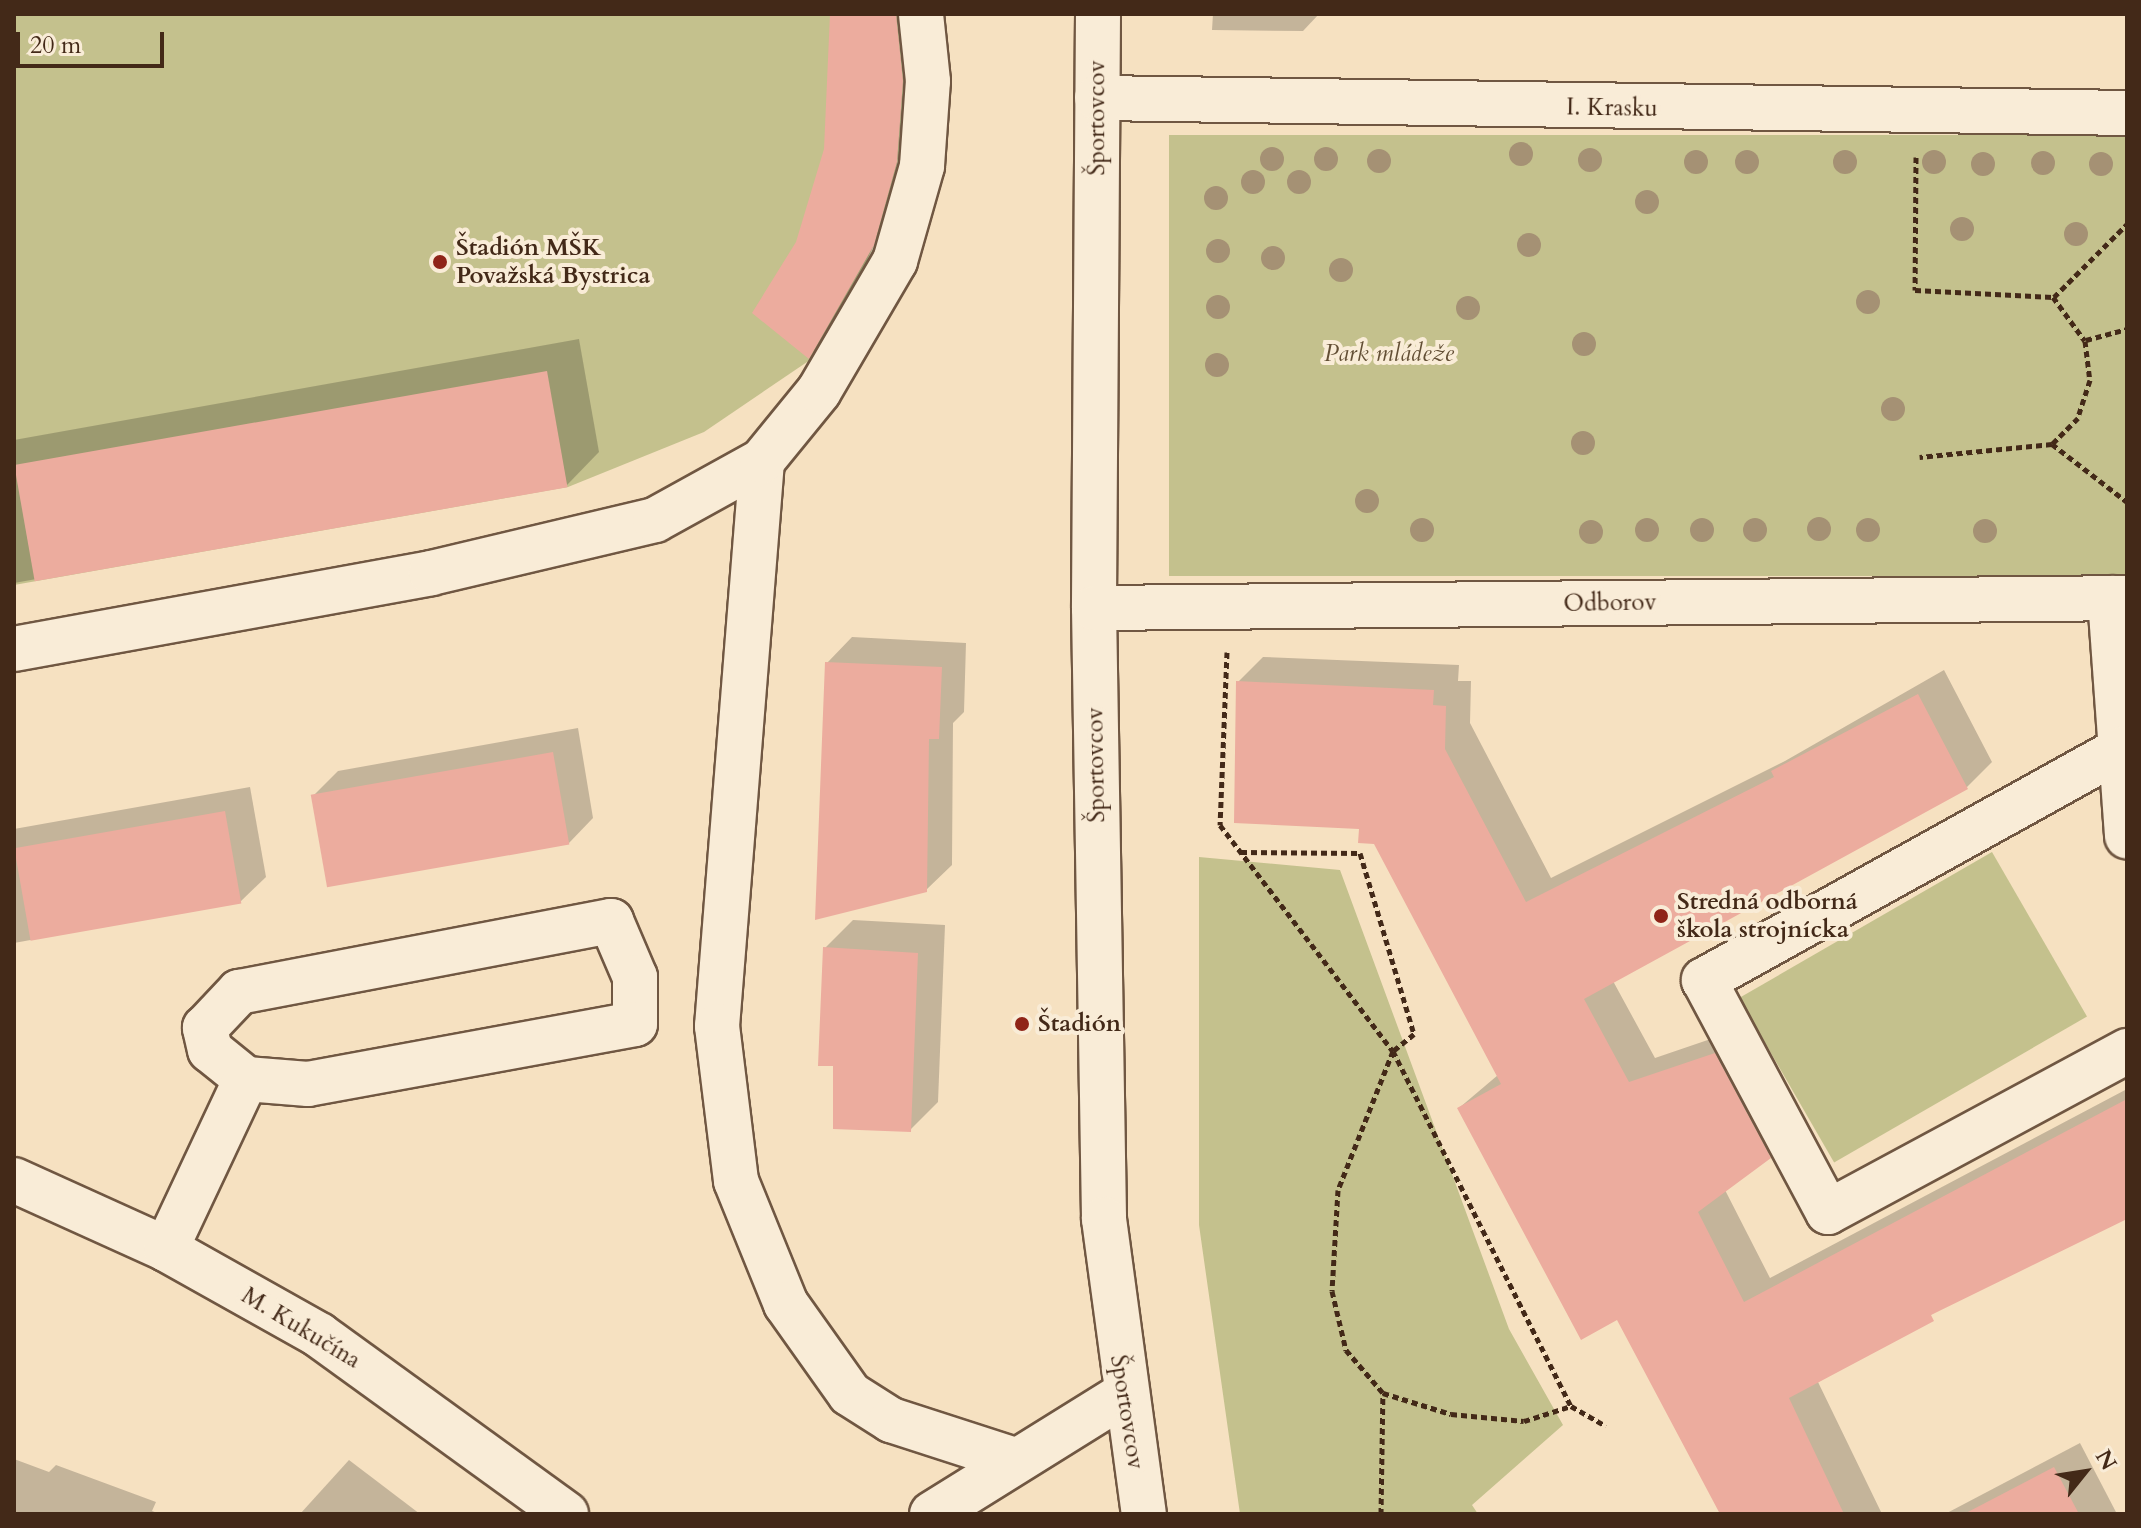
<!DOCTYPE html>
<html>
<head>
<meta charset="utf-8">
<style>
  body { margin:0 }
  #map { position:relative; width:2141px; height:1528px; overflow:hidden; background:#f6e1c1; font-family:Cardo,serif }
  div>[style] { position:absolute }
  .green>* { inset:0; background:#c4c18d; transform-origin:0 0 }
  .shadow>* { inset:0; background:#0003 }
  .building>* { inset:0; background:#ecac9e; transform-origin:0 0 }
  .path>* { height:5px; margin-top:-2.5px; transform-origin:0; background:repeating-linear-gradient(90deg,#432918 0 6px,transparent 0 10px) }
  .roads { filter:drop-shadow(2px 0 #705742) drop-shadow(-2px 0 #705742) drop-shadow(0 2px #705742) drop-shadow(0 -2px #705742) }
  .minor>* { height:44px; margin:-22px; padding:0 22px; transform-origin:22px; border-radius:22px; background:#f9ecd7 }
  .trees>* { width:24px; height:24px; margin:-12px; border-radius:50%; background:#a59174 }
  .dots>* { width:22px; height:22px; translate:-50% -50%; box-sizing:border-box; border:4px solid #f9ecd7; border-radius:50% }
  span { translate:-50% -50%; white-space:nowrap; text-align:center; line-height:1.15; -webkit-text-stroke:8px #f9ecd7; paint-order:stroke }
  .street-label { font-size:24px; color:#432918 }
  .poi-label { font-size:24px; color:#432918; font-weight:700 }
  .left { translate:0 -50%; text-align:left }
  .park-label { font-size:24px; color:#634f35; font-style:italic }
  .frame { position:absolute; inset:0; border:16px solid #432918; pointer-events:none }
  .north { position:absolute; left:2045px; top:1432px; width:80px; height:80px; -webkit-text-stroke:6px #f9ecd7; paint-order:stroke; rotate:60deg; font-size:22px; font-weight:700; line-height:32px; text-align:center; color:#432918 }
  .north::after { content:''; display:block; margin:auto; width:28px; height:36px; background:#432918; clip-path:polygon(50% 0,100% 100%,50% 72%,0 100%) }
  .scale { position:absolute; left:16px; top:32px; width:148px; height:36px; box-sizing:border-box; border:4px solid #432918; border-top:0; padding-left:10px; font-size:24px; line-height:28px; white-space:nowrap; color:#432918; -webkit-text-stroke:6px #f9ecd7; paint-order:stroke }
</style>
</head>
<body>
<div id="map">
  <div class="green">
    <i style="clip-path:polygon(14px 14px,904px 14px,905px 115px,891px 202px,842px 322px,810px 360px,704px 432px,568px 487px,14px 585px)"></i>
    <i style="left:1169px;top:135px;width:958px;height:441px"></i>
    <i style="left:1992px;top:852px;width:190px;height:292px;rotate:60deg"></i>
    <i style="clip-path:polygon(1199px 857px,1340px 870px,1509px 1329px,1563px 1425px,1472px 1505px,1478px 1514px,1240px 1514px,1199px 1225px)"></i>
  </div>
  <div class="shadow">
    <i style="clip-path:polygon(832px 14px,931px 14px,901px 221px,841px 324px,808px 357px,798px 243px,826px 150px)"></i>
    <i style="clip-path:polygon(1213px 14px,1319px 14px,1303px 31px,1212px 30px)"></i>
    <i style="clip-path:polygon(579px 339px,599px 452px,567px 485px,14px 583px,14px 440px)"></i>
    <i style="clip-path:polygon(852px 637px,966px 643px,964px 712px,953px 723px,952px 865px,926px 890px,827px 663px)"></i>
    <i style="clip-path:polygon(1263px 657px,1459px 665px,1458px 681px,1471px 681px,1470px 723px,1551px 878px,1785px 761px,1944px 670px,1992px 762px,1967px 787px,1613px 981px,1655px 1058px,1740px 1029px,1795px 1131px,1725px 1190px,1770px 1278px,2127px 1089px,2127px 1215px,1947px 1305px,1818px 1382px,1882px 1514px,1723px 1514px,1618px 1318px,1459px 1108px,1498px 1075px,1376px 842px,1238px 682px)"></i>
    <i style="clip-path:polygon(578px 728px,593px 818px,568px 844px,313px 796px,338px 771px)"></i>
    <i style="clip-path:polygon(250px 787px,266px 877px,240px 902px,14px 943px,14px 829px)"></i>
    <i style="clip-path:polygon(853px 920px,945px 925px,938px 1102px,910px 1130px,836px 1064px,825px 948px)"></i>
    <i style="clip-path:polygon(2080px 1443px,2117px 1514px,1945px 1514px)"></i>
    <i style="clip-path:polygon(14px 1459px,49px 1472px,56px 1465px,156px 1502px,152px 1511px,160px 1514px,14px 1514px)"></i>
    <i style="clip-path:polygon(349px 1460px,420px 1514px,300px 1514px)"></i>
  </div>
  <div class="building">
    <i style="clip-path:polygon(830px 14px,896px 14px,903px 81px,897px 162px,874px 245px,809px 359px,752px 313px,796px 242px,824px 149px)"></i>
    <i style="left:547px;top:371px;width:118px;height:541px;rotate:80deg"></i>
    <i style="clip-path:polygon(825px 662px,942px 667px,939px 739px,929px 739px,927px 892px,815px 920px)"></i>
    <i style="clip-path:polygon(1236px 681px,1434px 690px,1433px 705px,1446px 706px,1445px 749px,1526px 902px,1774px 777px,1771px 771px,1918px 694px,1968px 789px,1584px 999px,1629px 1082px,1715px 1053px,1771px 1158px,1698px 1212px,1744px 1302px,2127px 1099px,2127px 1219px,1931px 1315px,1934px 1321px,1789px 1398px,1844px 1514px,1720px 1514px,1617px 1320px,1581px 1340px,1457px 1108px,1501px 1084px,1374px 844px,1358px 843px,1359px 829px,1234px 823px)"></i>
    <i style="left:553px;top:752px;width:94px;height:246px;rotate:80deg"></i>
    <i style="left:225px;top:811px;width:94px;height:214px;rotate:80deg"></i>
    <i style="clip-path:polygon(823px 947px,918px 953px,911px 1132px,833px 1129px,833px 1066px,818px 1066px)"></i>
    <i style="clip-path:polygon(2054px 1467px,2079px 1514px,1964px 1514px)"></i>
  </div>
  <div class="path">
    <i style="left:1916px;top:157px;width:133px;rotate:90.4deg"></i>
    <i style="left:1915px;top:290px;width:138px;rotate:2.9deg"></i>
    <i style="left:2053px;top:297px;width:54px;rotate:54deg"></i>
    <i style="left:2085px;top:341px;width:39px;rotate:83deg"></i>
    <i style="left:2090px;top:380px;width:40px;rotate:108deg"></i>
    <i style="left:2078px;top:418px;width:37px;rotate:135deg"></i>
    <i style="left:2052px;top:444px;width:133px;rotate:174.4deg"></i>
    <i style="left:2054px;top:297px;width:103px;rotate:-45deg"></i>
    <i style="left:2086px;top:340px;width:42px;rotate:-15deg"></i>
    <i style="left:2052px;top:444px;width:95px;rotate:37.7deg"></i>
    <i style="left:1227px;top:652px;width:173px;rotate:92.3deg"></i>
    <i style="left:1220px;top:825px;width:285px;rotate:52.6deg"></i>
    <i style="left:1393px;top:1051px;width:397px;rotate:63.4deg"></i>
    <i style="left:1571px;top:1406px;width:40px;rotate:29.7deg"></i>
    <i style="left:1241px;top:852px;width:119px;rotate:0.5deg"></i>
    <i style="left:1360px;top:853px;width:189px;rotate:73.4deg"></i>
    <i style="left:1414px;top:1034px;width:27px;rotate:141deg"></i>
    <i style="left:1393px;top:1051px;width:149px;rotate:111.6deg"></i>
    <i style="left:1338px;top:1190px;width:101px;rotate:93.4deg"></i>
    <i style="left:1332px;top:1291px;width:61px;rotate:76.7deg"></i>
    <i style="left:1346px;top:1350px;width:57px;rotate:49.3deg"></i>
    <i style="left:1383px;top:1393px;width:71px;rotate:17.2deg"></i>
    <i style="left:1451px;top:1414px;width:73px;rotate:5.5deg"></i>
    <i style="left:1524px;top:1421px;width:49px;rotate:-17.7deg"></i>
    <i style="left:1381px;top:1514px;width:121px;rotate:-89.1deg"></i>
  </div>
  <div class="roads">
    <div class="minor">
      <i style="left:1098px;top:14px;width:594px;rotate:90.39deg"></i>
      <i style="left:1094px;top:608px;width:611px;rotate:89.06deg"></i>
      <i style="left:1104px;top:1219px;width:298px;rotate:82.3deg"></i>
      <i style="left:1097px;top:98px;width:1030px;rotate:0.83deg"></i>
      <i style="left:762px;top:461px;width:567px;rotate:94.55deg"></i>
      <i style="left:717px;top:1026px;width:156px;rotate:83deg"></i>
      <i style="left:736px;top:1181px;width:133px;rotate:67.9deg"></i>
      <i style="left:786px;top:1304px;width:110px;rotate:54.6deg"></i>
      <i style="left:850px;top:1394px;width:49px;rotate:32.4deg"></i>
      <i style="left:891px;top:1420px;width:130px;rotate:17.9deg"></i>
      <i style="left:2110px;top:598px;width:239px;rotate:85.9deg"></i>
      <i style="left:1094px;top:608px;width:1033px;rotate:-0.55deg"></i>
      <i style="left:14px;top:649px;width:424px;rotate:-10.3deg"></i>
      <i style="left:431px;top:573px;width:230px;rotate:-13.3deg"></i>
      <i style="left:655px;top:520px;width:122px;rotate:-28.9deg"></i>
      <i style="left:762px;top:461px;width:90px;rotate:-50.8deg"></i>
      <i style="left:819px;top:391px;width:151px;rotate:-59.7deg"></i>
      <i style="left:895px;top:261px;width:99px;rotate:-74.1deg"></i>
      <i style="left:922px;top:166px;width:85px;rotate:-86deg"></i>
      <i style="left:928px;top:81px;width:67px;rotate:-96deg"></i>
      <i style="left:2121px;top:749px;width:477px;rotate:151deg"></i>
      <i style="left:1704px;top:980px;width:263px;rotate:61.9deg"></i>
      <i style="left:1828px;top:1212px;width:340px;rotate:-28.3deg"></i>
      <i style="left:611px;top:921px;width:61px;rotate:66.8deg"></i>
      <i style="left:635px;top:977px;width:47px;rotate:90deg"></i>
      <i style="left:635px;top:1024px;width:332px;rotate:169.6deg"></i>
      <i style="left:308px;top:1084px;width:62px;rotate:-175.4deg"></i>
      <i style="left:246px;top:1079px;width:46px;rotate:-141.1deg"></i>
      <i style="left:210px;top:1050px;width:23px;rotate:-103deg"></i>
      <i style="left:205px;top:1028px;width:50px;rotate:-46.6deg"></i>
      <i style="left:239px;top:992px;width:379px;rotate:-10.8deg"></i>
      <i style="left:14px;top:1180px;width:167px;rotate:24.4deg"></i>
      <i style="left:166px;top:1249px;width:176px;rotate:29.3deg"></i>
      <i style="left:319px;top:1335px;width:305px;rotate:35.9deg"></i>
      <i style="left:166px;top:1249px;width:188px;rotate:-64.8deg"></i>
      <i style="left:932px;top:1514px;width:225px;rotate:-31.9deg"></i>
    </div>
  </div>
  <div class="trees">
    <i style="left:1521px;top:154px"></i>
    <i style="left:1272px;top:159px"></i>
    <i style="left:1326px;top:159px"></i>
    <i style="left:1590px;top:160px"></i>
    <i style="left:1379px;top:161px"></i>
    <i style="left:1696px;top:162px"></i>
    <i style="left:1747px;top:162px"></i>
    <i style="left:1845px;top:162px"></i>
    <i style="left:1934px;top:162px"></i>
    <i style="left:2043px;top:163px"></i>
    <i style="left:1983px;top:164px"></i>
    <i style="left:2101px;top:164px"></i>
    <i style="left:1253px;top:182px"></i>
    <i style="left:1299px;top:182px"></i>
    <i style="left:1216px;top:198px"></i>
    <i style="left:1647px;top:202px"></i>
    <i style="left:1962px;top:229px"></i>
    <i style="left:2076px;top:234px"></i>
    <i style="left:1529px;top:245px"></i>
    <i style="left:1218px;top:251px"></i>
    <i style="left:1273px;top:258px"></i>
    <i style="left:1341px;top:270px"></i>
    <i style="left:1868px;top:302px"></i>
    <i style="left:1218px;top:307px"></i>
    <i style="left:1468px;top:308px"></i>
    <i style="left:1584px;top:344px"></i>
    <i style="left:1217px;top:365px"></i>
    <i style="left:1893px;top:409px"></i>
    <i style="left:1583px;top:443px"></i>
    <i style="left:1367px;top:501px"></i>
    <i style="left:1819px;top:529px"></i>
    <i style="left:1422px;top:530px"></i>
    <i style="left:1647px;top:530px"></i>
    <i style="left:1702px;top:530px"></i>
    <i style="left:1755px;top:530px"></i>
    <i style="left:1868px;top:530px"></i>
    <i style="left:1985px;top:531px"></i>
    <i style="left:1591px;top:532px"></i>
  </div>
  <div class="dots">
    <i style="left:440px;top:262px;background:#8f2418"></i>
    <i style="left:1661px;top:916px;background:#8f2418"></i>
    <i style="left:1022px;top:1024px;background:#8f2418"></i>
  </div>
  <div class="street-label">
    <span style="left:1612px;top:108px;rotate:1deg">I. Krasku</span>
    <span style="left:1097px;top:118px;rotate:-90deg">Športovcov</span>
    <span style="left:1610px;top:603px;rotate:-1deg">Odborov</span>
    <span style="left:1096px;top:765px;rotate:-91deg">Športovcov</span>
    <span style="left:301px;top:1328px;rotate:31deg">M. Kukučína</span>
    <span style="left:1127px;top:1412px;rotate:81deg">Športovcov</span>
  </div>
  <div class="poi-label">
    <span class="left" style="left:456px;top:262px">Štadión MŠK<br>Považská Bystrica</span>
    <span class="left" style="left:1677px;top:916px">Stredná odborná<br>škola strojnícka</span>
    <span class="left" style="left:1038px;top:1024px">Štadión</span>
  </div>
  <div class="park-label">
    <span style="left:1389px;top:354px">Park mládeže</span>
  </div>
  <div class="frame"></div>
  <div class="north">N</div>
  <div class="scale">20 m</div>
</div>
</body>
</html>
